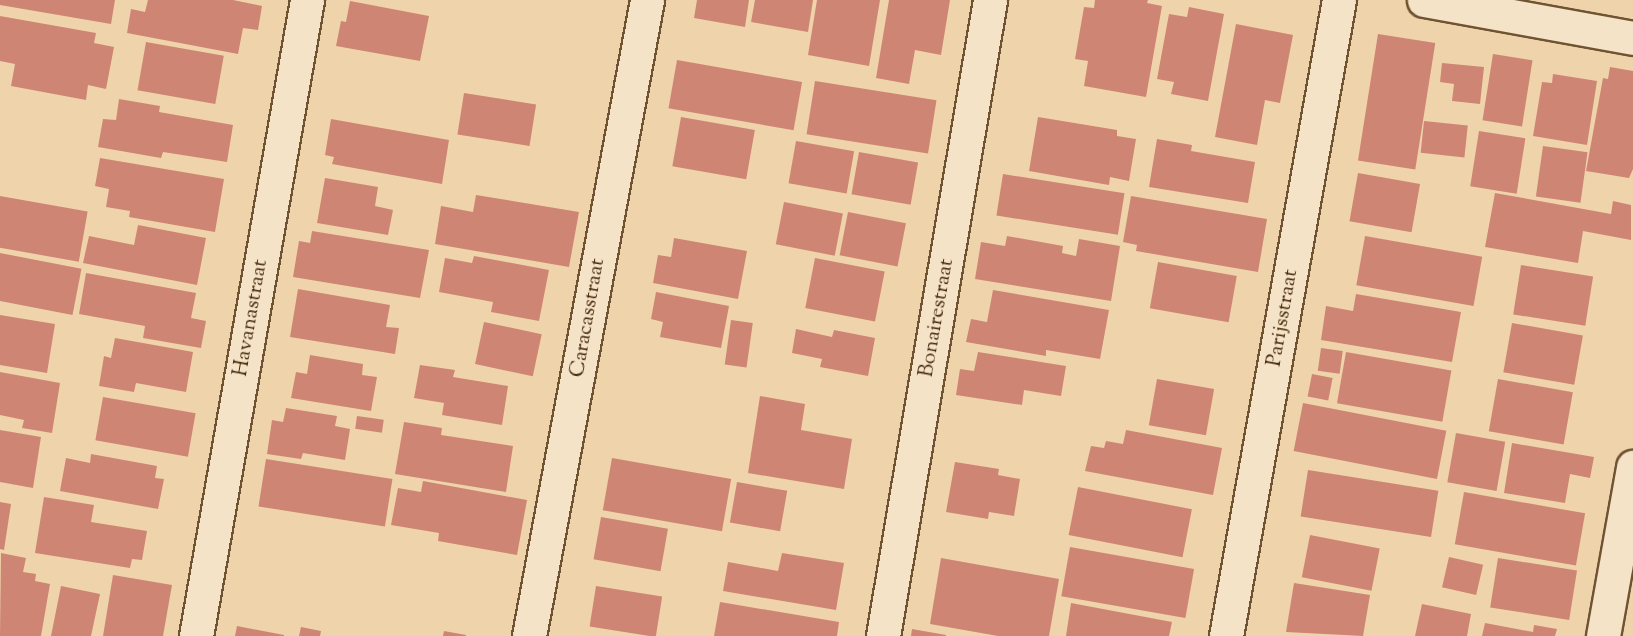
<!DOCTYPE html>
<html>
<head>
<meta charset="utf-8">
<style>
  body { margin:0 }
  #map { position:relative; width:1633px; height:636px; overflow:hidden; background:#efd4ab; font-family:"Sorts Mill Goudy",serif }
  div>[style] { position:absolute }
  .building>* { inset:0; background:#cf8574; transform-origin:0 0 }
  .roads { filter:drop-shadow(2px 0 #6f5332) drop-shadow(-2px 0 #6f5332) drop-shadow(0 2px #6f5332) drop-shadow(0 -2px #6f5332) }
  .minor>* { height:33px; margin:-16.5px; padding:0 16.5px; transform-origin:16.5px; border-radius:16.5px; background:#f5e3c8 }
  span { translate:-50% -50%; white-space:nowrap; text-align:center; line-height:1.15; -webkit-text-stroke:5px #f5e3c8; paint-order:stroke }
  .street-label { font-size:21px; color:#44280a }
</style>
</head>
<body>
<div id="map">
  <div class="building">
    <i style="clip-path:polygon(0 0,115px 0,111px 24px,0 5px)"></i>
    <i style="clip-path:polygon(148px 0,233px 0,262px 6px,258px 30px,243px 28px,238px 54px,127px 33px,131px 9px,145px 12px)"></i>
    <i style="clip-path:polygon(697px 0,749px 0,745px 27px,694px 18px)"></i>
    <i style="clip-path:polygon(755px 0,813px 0,808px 32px,751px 22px)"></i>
    <i style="clip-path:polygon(817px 0,880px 0,869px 66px,808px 55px)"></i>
    <i style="clip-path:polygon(889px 0,950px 0,941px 55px,915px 50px,909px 84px,876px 78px)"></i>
    <i style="clip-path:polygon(1095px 0,1148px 0,1147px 3px,1162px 6px,1146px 97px,1084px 86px,1088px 61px,1075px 59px,1084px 7px,1094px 8px)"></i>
    <i style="clip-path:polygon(350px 1px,429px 16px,420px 61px,336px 46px,341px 21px,346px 22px)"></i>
    <i style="clip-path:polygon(1189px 7px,1224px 14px,1208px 101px,1171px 94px,1174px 82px,1157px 79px,1169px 14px,1187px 17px)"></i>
    <i style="clip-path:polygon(0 16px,96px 33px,94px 43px,114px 47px,106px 89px,88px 85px,86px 100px,11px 86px,15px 64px,0 61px)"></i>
    <i style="clip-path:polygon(1236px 24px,1293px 35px,1280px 103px,1265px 100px,1257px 145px,1215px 137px)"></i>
    <i style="left:1378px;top:34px;width:58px;height:128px;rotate:9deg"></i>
    <i style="left:146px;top:42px;width:79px;height:49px;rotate:10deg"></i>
    <i style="left:1493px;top:54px;width:40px;height:67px;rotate:9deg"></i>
    <i style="left:677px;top:60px;width:127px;height:49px;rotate:10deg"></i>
    <i style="clip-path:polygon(1442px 63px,1484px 67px,1480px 104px,1452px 101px,1454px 84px,1440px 82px)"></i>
    <i style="clip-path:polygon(1610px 67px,1633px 71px,1633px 169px,1629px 178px,1586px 171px,1603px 78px,1608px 79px)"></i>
    <i style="clip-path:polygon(1553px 74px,1597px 81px,1587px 145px,1533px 136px,1542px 82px,1552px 83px)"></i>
    <i style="left:815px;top:81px;width:123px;height:54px;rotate:9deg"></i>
    <i style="left:464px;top:93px;width:73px;height:42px;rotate:9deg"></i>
    <i style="clip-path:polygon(119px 99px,160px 106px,159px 112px,233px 125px,227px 162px,163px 152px,161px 158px,98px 147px,103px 119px,116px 120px)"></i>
    <i style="left:681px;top:117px;width:75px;height:50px;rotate:10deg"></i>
    <i style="clip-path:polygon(1038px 117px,1117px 130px,1117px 136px,1136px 139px,1129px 181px,1110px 177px,1109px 185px,1029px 171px)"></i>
    <i style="clip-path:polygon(331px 119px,449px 140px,442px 184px,332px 164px,334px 157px,325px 155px)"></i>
    <i style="left:1424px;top:121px;width:44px;height:32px;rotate:6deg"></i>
    <i style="left:1479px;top:131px;width:47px;height:56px;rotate:9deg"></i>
    <i style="clip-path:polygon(1157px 139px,1192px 145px,1191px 151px,1255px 162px,1248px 203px,1149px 187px)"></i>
    <i style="left:796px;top:141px;width:59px;height:43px;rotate:10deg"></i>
    <i style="left:1543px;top:146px;width:45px;height:51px;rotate:8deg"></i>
    <i style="left:859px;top:152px;width:60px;height:43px;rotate:10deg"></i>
    <i style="clip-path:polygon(100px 158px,224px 179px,215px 232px,129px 217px,130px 211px,106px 207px,109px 189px,95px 186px)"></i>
    <i style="left:1358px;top:173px;width:63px;height:49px;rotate:10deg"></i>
    <i style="left:1003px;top:174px;width:123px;height:42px;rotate:9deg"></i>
    <i style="clip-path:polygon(325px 178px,378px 187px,375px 206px,393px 210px,388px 235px,317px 223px)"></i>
    <i style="clip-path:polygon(1495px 193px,1611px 214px,1613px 201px,1631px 205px,1631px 240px,1583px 231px,1578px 263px,1485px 247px)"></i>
    <i style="clip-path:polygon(476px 195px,579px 212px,569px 267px,435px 244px,441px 206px,473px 212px)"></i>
    <i style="left:0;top:196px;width:89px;height:51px;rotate:10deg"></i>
    <i style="clip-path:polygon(1131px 196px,1267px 219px,1258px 272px,1136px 251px,1137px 245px,1123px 242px)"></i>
    <i style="left:784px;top:202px;width:60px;height:43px;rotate:11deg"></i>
    <i style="left:848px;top:212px;width:59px;height:44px;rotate:11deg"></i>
    <i style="clip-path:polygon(138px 225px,206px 238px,197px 285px,83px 263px,89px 236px,134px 245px)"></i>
    <i style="clip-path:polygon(312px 231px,429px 250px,420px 298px,293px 277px,299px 241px,310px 243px)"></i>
    <i style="clip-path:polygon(1007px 236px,1063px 246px,1062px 253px,1076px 256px,1079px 239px,1120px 246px,1111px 301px,975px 279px,981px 242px,1005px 246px)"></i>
    <i style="left:1365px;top:236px;width:119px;height:50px;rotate:10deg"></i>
    <i style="clip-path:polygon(674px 238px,747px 251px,738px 299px,653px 283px,658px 255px,671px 257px)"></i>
    <i style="left:0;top:253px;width:83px;height:47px;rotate:11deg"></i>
    <i style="clip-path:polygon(474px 256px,549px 270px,539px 321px,491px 312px,493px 302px,439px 292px,445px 258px,472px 263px)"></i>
    <i style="left:815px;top:258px;width:71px;height:51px;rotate:11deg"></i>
    <i style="left:1158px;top:262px;width:80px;height:47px;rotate:10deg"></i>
    <i style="left:1521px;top:265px;width:73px;height:50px;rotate:9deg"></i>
    <i style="clip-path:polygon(86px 273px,196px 293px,191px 318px,206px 321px,201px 348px,143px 338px,145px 326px,79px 314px)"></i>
    <i style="clip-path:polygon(298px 289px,390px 305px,386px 327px,399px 328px,395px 354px,290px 337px)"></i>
    <i style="clip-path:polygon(993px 290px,1109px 310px,1100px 359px,1046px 350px,1046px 356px,966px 342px,971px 319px,987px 322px)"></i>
    <i style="clip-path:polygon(656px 292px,729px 306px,721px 348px,660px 337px,663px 322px,651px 319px)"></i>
    <i style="clip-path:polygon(1356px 294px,1461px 312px,1452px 362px,1321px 340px,1326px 306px,1353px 311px)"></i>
    <i style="clip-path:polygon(0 315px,55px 324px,47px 373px,0 365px)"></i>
    <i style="left:731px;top:320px;width:22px;height:45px;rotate:8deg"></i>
    <i style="left:484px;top:322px;width:59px;height:43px;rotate:12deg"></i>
    <i style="left:1512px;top:323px;width:72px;height:50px;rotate:10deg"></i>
    <i style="clip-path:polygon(796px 329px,832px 337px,834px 330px,875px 338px,868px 376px,820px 367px,822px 359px,792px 353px)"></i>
    <i style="clip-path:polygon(115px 338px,193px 352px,186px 392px,136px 383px,134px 392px,99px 386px,104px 356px,111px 358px)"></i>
    <i style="left:1321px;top:348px;width:22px;height:23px;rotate:8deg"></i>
    <i style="clip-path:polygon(978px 352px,1066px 366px,1061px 396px,1024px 390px,1022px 405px,956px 395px,960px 369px,974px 371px)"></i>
    <i style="left:1346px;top:352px;width:107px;height:52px;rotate:10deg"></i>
    <i style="clip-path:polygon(310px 355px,363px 364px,362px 375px,377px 377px,371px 411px,291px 398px,296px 372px,307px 374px)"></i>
    <i style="clip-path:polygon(420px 365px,455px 370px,453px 377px,508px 386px,502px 425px,442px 415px,444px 403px,414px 398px)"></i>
    <i style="clip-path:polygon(0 372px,60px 383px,52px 433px,22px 428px,24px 420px,0 415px)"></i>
    <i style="left:1312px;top:374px;width:21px;height:23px;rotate:11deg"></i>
    <i style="left:1157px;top:379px;width:58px;height:47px;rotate:10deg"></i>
    <i style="left:1498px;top:379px;width:76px;height:53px;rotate:10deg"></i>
    <i style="clip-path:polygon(760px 396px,805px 404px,801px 430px,852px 439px,844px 489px,748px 473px)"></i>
    <i style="left:103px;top:397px;width:94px;height:44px;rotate:10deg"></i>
    <i style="left:1303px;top:403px;width:146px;height:49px;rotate:11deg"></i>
    <i style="clip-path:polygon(286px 408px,337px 416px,335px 426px,350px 429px,345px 460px,303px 453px,301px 459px,267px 454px,272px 420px,283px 422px)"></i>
    <i style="left:357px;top:416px;width:27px;height:13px;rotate:8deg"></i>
    <i style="clip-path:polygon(404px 422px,442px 428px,441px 435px,513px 446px,506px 492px,395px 474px)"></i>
    <i style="clip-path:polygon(0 430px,41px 437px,33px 488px,0 482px)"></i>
    <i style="clip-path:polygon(1126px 430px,1222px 448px,1213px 495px,1085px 471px,1091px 446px,1104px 448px,1106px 441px,1123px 444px)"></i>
    <i style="left:1456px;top:433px;width:50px;height:50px;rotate:10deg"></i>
    <i style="clip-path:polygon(1512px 443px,1594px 457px,1590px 478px,1570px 474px,1565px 503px,1504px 493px)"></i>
    <i style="clip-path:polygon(91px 454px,157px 466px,155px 478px,164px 479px,158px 509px,60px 491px,66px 458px,90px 463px)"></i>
    <i style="left:612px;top:458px;width:121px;height:53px;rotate:10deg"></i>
    <i style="left:266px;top:459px;width:128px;height:48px;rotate:9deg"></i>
    <i style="clip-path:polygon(955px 462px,999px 469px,998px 475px,1020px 479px,1014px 516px,989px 512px,988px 519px,946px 512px)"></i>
    <i style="left:1308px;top:470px;width:132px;height:47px;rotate:9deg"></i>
    <i style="clip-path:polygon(423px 481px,527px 500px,517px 555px,438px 541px,439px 533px,391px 525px,398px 488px,421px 492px)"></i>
    <i style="left:737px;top:482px;width:51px;height:41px;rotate:10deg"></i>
    <i style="left:1078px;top:487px;width:116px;height:49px;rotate:11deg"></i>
    <i style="left:1464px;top:492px;width:123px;height:53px;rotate:10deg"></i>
    <i style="clip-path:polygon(44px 497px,94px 505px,91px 522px,147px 531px,142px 560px,132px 559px,130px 568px,35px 553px)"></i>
    <i style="clip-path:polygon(0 502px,11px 504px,4px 550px,0 549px)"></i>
    <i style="left:601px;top:517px;width:68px;height:43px;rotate:10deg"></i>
    <i style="left:1310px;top:535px;width:71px;height:43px;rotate:11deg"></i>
    <i style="left:1070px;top:547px;width:126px;height:50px;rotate:10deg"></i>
    <i style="clip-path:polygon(1px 553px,26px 558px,23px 572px,36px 574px,35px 581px,50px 584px,41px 636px,0 636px)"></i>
    <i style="clip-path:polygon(782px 553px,844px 563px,836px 610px,723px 591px,728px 562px,778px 571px)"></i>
    <i style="left:1449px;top:557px;width:35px;height:31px;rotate:13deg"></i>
    <i style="clip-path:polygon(941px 558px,1059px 579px,1049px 636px,998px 636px,930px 624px)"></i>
    <i style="left:1498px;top:558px;width:80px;height:50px;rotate:9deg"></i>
    <i style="clip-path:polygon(113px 575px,172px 585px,163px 636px,103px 636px)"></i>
    <i style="clip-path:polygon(1294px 583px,1370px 595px,1363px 636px,1286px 632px)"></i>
    <i style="clip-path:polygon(61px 586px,100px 594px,91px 636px,51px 636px)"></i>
    <i style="left:596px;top:586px;width:67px;height:41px;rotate:9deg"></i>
    <i style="clip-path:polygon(720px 602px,839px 622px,837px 636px,714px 636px)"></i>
    <i style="clip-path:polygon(1071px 603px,1172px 622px,1169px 636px,1066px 636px)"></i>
    <i style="clip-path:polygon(1422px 604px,1471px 614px,1467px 636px,1415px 636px)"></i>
    <i style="clip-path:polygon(1485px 623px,1533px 632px,1534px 625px,1557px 629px,1555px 636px,1482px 636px)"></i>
    <i style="clip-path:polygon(237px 626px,284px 635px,284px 636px,235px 636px)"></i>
    <i style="clip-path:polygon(301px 627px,321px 631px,320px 636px,299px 636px)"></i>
    <i style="clip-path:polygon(912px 629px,946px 635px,946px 636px,911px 636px)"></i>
    <i style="clip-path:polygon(444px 631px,466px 635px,466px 636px,443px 636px)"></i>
  </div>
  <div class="roads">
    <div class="minor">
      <i style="left:1424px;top:0;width:212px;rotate:10.3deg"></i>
      <i style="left:196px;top:636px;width:646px;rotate:-80.1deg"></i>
      <i style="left:529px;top:636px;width:647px;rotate:-79.49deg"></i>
      <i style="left:883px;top:636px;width:645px;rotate:-80.45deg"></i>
      <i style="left:1226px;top:636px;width:646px;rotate:-79.93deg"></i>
      <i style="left:1603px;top:636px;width:172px;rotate:-79.9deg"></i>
    </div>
  </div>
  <div class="street-label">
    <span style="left:251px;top:318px;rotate:-80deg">Havanastraat</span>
    <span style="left:588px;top:318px;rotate:-80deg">Caracasstraat</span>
    <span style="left:937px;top:318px;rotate:-80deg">Bonairestraat</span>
    <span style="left:1283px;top:318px;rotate:-80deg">Parijsstraat</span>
  </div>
</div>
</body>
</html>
